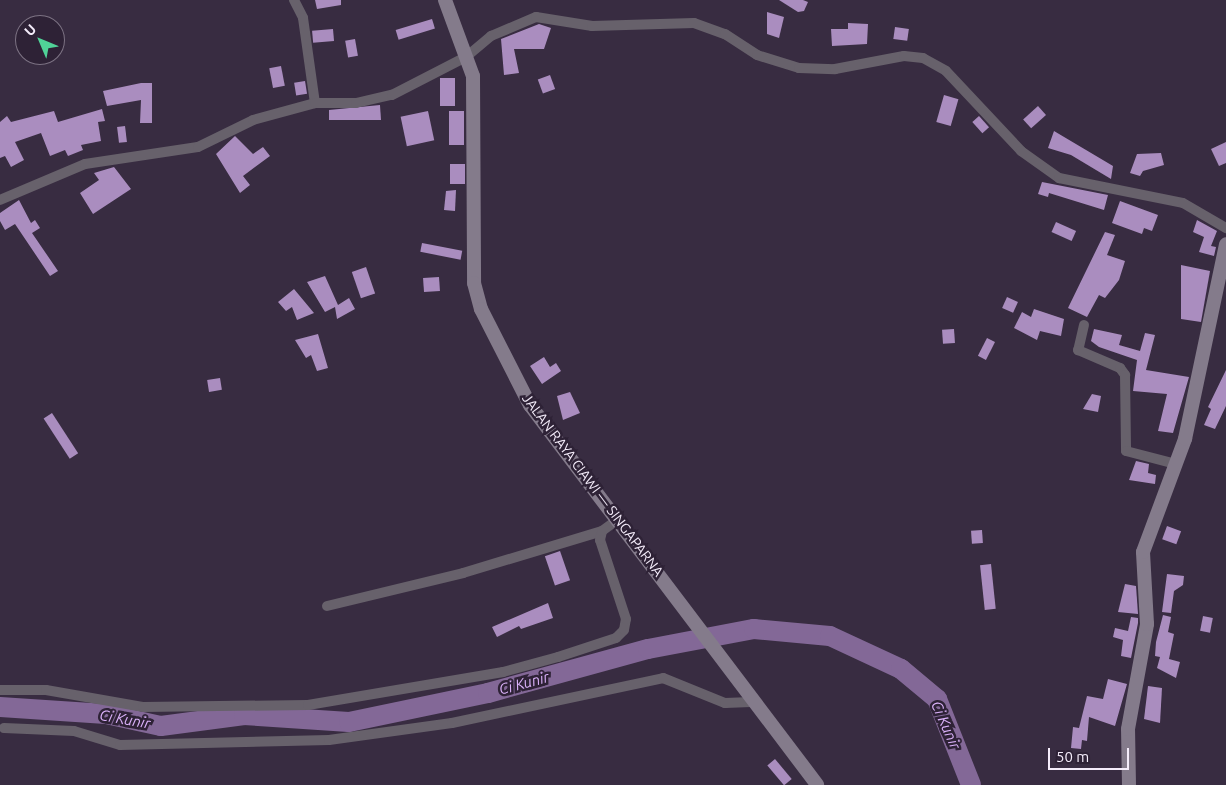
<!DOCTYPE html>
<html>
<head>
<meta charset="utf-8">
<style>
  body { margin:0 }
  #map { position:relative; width:1226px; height:785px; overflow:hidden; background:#382c41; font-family:Ubuntu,sans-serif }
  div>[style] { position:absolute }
  .river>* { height:20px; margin:-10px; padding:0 10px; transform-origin:10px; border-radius:10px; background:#836897 }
  .building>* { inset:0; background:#aa8dbf; transform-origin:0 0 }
  .street>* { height:10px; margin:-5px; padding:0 5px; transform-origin:5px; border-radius:5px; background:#67616b }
  .secondary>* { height:14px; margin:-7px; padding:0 7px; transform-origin:7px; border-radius:7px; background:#847b8b }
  span { translate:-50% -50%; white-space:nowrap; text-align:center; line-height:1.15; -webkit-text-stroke:5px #2e2236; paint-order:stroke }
  .street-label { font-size:14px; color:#f4ecfa }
  .water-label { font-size:15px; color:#dab1f9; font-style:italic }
  .north { position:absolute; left:15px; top:15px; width:50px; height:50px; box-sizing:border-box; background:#2e2236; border:1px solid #7d7384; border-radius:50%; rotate:315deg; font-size:14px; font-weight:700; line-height:20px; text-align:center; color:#f4ecfa }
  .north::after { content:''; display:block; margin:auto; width:18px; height:22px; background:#50d398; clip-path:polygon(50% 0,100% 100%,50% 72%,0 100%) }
  .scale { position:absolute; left:1048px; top:748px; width:81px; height:22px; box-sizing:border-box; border:2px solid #f4ecfa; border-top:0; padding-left:6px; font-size:15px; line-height:18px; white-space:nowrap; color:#f4ecfa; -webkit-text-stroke:4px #2e2236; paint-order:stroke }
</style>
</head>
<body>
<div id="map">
  <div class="river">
    <i style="left:0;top:707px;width:106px;rotate:3.8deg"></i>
    <i style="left:106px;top:714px;width:56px;rotate:12.3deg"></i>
    <i style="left:161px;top:726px;width:84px;rotate:-7.5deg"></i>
    <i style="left:244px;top:715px;width:105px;rotate:3.8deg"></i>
    <i style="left:349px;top:722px;width:142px;rotate:-11.8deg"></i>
    <i style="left:488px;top:693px;width:166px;rotate:-15.4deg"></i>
    <i style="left:648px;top:649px;width:108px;rotate:-10.7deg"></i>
    <i style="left:754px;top:629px;width:76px;rotate:5.3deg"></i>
    <i style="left:830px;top:636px;width:78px;rotate:24.9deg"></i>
    <i style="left:901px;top:669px;width:47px;rotate:39.8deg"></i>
    <i style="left:937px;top:699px;width:92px;rotate:68.4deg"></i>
  </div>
  <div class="building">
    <i style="clip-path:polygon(315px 0,341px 0,341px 5px,317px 9px)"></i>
    <i style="clip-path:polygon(779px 0,803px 0,808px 2px,804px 11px,798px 12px)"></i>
    <i style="clip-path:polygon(767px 12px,784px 17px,779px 38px,767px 34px)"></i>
    <i style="left:432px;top:19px;width:10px;height:38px;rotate:73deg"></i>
    <i style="clip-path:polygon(848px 23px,868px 24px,867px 44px,832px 46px,831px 29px,848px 29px)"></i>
    <i style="clip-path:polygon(539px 24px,551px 28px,544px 49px,514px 49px,519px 73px,504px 75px,501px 39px)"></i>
    <i style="left:895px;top:27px;width:14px;height:12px;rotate:8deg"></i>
    <i style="left:333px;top:29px;width:12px;height:21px;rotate:85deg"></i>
    <i style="left:355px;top:39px;width:17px;height:10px;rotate:80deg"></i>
    <i style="left:281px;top:66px;width:20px;height:12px;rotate:79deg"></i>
    <i style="left:550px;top:75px;width:15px;height:13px;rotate:70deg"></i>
    <i style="left:440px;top:78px;width:15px;height:28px"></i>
    <i style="left:305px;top:81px;width:13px;height:11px;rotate:81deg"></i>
    <i style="clip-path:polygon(141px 83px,152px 83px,152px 123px,140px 123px,141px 100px,107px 106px,103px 91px)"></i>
    <i style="left:944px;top:95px;width:15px;height:28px;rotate:16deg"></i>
    <i style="clip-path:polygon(380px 105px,381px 120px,329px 120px,329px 110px)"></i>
    <i style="left:1038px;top:106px;width:12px;height:20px;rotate:48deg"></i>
    <i style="clip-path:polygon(102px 109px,105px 121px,98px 122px,101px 141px,81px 145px,83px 150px,68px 156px,65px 150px,50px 156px,41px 133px,15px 142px,24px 160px,11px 167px,5px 156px,0 158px,0 122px,7px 116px,11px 122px,54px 111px,58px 122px)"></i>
    <i style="left:428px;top:111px;width:30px;height:28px;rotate:78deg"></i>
    <i style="left:449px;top:111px;width:15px;height:34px"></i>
    <i style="left:979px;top:116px;width:15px;height:9px;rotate:48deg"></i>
    <i style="left:125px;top:126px;width:16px;height:8px;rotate:83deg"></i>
    <i style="clip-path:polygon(1054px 131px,1113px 166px,1111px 179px,1071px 155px,1048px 148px)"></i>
    <i style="clip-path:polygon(235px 136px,253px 154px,263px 147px,270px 156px,243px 176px,250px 185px,240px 193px,216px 154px)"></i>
    <i style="clip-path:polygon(1226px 142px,1226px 163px,1219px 166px,1211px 149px)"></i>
    <i style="clip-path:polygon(1161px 153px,1164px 165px,1143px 171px,1140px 176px,1130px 173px,1137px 154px)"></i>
    <i style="left:450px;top:164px;width:15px;height:20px"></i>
    <i style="clip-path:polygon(114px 167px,131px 189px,93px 214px,80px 193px,99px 180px,94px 173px)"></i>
    <i style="clip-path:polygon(1042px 182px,1108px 195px,1104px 210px,1049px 193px,1048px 197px,1038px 194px)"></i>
    <i style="clip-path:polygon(456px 190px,455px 211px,444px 210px,446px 191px)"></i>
    <i style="clip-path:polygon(19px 200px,31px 223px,35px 220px,40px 228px,32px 233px,58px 271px,50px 276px,15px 224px,5px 230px,0 221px,0 213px)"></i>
    <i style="clip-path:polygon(1120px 201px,1158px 215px,1152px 231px,1144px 228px,1142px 234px,1112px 223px)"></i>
    <i style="clip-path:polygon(1197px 220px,1217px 231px,1211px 246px,1216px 247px,1214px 256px,1199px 252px,1204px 237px,1193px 232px)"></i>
    <i style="left:1056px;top:222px;width:22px;height:11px;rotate:24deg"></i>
    <i style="clip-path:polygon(1105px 232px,1115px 235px,1107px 255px,1125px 261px,1119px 280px,1105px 298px,1099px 295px,1087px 317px,1068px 308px)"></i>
    <i style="left:422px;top:243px;width:41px;height:9px;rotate:11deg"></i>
    <i style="clip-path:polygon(1181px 265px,1210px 271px,1201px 322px,1181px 319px)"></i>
    <i style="left:366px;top:267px;width:28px;height:15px;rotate:71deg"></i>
    <i style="clip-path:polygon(325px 276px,338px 305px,349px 298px,355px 309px,337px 319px,335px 307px,325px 312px,307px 282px)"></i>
    <i style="left:439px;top:277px;width:14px;height:16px;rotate:86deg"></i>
    <i style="clip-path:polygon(294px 289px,314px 313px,297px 320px,292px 307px,286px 311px,278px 302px)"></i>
    <i style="left:1007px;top:297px;width:12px;height:12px;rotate:24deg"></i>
    <i style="clip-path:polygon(1034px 309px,1064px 319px,1061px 336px,1040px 331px,1037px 340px,1014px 328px,1022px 312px,1031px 317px)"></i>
    <i style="left:954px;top:329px;width:14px;height:12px;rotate:86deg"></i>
    <i style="clip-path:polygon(1094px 329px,1122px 335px,1119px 345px,1140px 351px,1145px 333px,1155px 335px,1146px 370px,1189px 377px,1173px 433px,1158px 431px,1167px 394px,1133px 391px,1137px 360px,1099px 347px,1091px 341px)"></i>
    <i style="clip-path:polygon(318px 334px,328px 368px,317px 371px,311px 355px,306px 358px,295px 340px)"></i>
    <i style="left:987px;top:338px;width:9px;height:20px;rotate:27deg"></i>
    <i style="clip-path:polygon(544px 357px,550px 367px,556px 363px,561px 371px,542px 384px,530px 366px)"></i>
    <i style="clip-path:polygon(1226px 370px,1226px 406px,1215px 429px,1204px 425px,1211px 409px,1208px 407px)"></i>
    <i style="left:220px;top:378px;width:12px;height:13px;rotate:81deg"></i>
    <i style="clip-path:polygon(570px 392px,580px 413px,563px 420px,557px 396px)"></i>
    <i style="clip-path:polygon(1092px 394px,1101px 396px,1098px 412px,1083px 409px)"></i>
    <i style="left:52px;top:413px;width:48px;height:10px;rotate:57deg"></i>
    <i style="clip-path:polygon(1136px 461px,1149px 464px,1148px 473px,1156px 475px,1155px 484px,1129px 480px)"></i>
    <i style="left:1167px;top:526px;width:15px;height:14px;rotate:20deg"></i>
    <i style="left:982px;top:530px;width:13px;height:11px;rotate:86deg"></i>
    <i style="left:560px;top:551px;width:31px;height:16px;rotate:71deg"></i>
    <i style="left:991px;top:564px;width:45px;height:11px;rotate:84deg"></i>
    <i style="clip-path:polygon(1167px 574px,1184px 576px,1183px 585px,1174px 591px,1171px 613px,1162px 612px)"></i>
    <i style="clip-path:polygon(1125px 584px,1136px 586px,1138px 614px,1118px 612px)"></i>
    <i style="clip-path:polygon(548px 603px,553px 618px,521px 629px,519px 626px,497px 637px,492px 627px)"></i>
    <i style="clip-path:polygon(1163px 615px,1171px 617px,1168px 632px,1174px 634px,1169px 659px,1180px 662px,1176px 678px,1157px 668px,1160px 657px,1155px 656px,1156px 642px)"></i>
    <i style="left:1203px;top:616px;width:10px;height:15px;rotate:11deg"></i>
    <i style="clip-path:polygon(1131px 617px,1138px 618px,1138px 623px,1131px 658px,1121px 656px,1123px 640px,1113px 637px,1115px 628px,1128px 631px)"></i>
    <i style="clip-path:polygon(1108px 679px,1127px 684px,1115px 726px,1089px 717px,1087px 741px,1082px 740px,1081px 749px,1071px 748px,1073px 727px,1079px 728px,1087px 696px,1103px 699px)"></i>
    <i style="clip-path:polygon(1148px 686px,1162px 688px,1160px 723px,1144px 719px)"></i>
    <i style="left:775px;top:759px;width:26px;height:10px;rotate:50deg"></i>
  </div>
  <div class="street">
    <i style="left:294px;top:0;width:20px;rotate:63deg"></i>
    <i style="left:303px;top:18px;width:86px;rotate:82deg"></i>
    <i style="left:0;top:200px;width:92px;rotate:-23deg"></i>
    <i style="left:85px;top:164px;width:114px;rotate:-8.6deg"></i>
    <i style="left:198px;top:147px;width:61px;rotate:-26.1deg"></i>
    <i style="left:253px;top:120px;width:64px;rotate:-15.3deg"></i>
    <i style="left:315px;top:103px;width:41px"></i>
    <i style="left:356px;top:103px;width:37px;rotate:-13deg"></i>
    <i style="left:392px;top:95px;width:83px;rotate:-27.2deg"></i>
    <i style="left:466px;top:57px;width:33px;rotate:-40deg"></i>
    <i style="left:491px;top:36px;width:49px;rotate:-22.9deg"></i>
    <i style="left:536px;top:17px;width:57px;rotate:9.1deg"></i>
    <i style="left:592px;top:26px;width:102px;rotate:-1.7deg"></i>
    <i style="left:694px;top:23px;width:33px;rotate:20deg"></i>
    <i style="left:725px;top:34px;width:38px;rotate:33deg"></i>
    <i style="left:757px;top:55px;width:44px;rotate:17.2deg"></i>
    <i style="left:799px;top:68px;width:36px;rotate:2deg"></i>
    <i style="left:835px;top:69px;width:70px;rotate:-10.7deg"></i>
    <i style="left:904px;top:56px;width:19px;rotate:6deg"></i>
    <i style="left:923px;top:58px;width:26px;rotate:29deg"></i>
    <i style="left:946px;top:71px;width:110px;rotate:46.8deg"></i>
    <i style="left:1021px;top:151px;width:47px;rotate:35.4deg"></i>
    <i style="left:1059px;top:178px;width:126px;rotate:11.4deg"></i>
    <i style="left:1183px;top:203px;width:50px;rotate:30.2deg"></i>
    <i style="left:1084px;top:325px;width:26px;rotate:103deg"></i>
    <i style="left:1078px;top:350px;width:46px;rotate:23.2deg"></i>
    <i style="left:1120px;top:368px;width:9px;rotate:54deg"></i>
    <i style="left:1125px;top:375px;width:76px;rotate:89.2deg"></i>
    <i style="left:1126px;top:451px;width:52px;rotate:14.6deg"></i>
    <i style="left:327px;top:606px;width:140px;rotate:-13.6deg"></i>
    <i style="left:463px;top:573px;width:145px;rotate:-16.8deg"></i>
    <i style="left:0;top:690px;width:46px"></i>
    <i style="left:46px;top:690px;width:98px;rotate:9.9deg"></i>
    <i style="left:143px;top:707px;width:165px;rotate:-0.7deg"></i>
    <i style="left:308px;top:705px;width:198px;rotate:-9.6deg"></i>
    <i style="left:503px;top:672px;width:57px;rotate:-15.3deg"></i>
    <i style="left:558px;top:657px;width:61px;rotate:-18.1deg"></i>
    <i style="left:616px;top:638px;width:11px;rotate:-45deg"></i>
    <i style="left:624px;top:630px;width:11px;rotate:-80deg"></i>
    <i style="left:626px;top:619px;width:83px;rotate:-108.2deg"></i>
    <i style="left:600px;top:540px;width:9px;rotate:-77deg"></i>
    <i style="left:602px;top:531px;width:17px;rotate:-36deg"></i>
    <i style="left:4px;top:728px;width:70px;rotate:2.5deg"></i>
    <i style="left:74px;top:731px;width:48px;rotate:16.9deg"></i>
    <i style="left:120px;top:745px;width:209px;rotate:-1.4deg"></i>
    <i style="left:329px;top:740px;width:124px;rotate:-7.9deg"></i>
    <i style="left:452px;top:723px;width:216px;rotate:-12deg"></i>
    <i style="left:663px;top:678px;width:67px;rotate:22deg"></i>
    <i style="left:725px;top:703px;width:26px;rotate:-2deg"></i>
  </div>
  <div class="secondary">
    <i style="left:445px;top:0;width:81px;rotate:69.8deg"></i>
    <i style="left:473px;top:76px;width:207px;rotate:89.7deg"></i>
    <i style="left:474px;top:283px;width:27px;rotate:75deg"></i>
    <i style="left:481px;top:309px;width:108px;rotate:63deg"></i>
    <i style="left:530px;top:405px;width:476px;rotate:52.9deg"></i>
    <i style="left:1129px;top:785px;width:56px;rotate:-91deg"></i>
    <i style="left:1128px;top:729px;width:107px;rotate:-79.7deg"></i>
    <i style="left:1147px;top:624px;width:72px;rotate:-93.2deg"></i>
    <i style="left:1143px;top:552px;width:121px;rotate:-69.6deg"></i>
    <i style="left:1185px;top:439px;width:199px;rotate:-78.1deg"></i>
  </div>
  <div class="street-label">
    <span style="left:593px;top:485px;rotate:53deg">JALAN RAYA CIAWI — SINGAPARNA</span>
  </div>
  <div class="water-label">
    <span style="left:524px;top:683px;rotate:-15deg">Ci Kunir</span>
    <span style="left:125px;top:719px;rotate:10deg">Ci Kunir</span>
    <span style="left:946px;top:725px;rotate:66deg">Ci Kunir</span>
  </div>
  <div class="north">U</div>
  <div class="scale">50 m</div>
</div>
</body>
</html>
